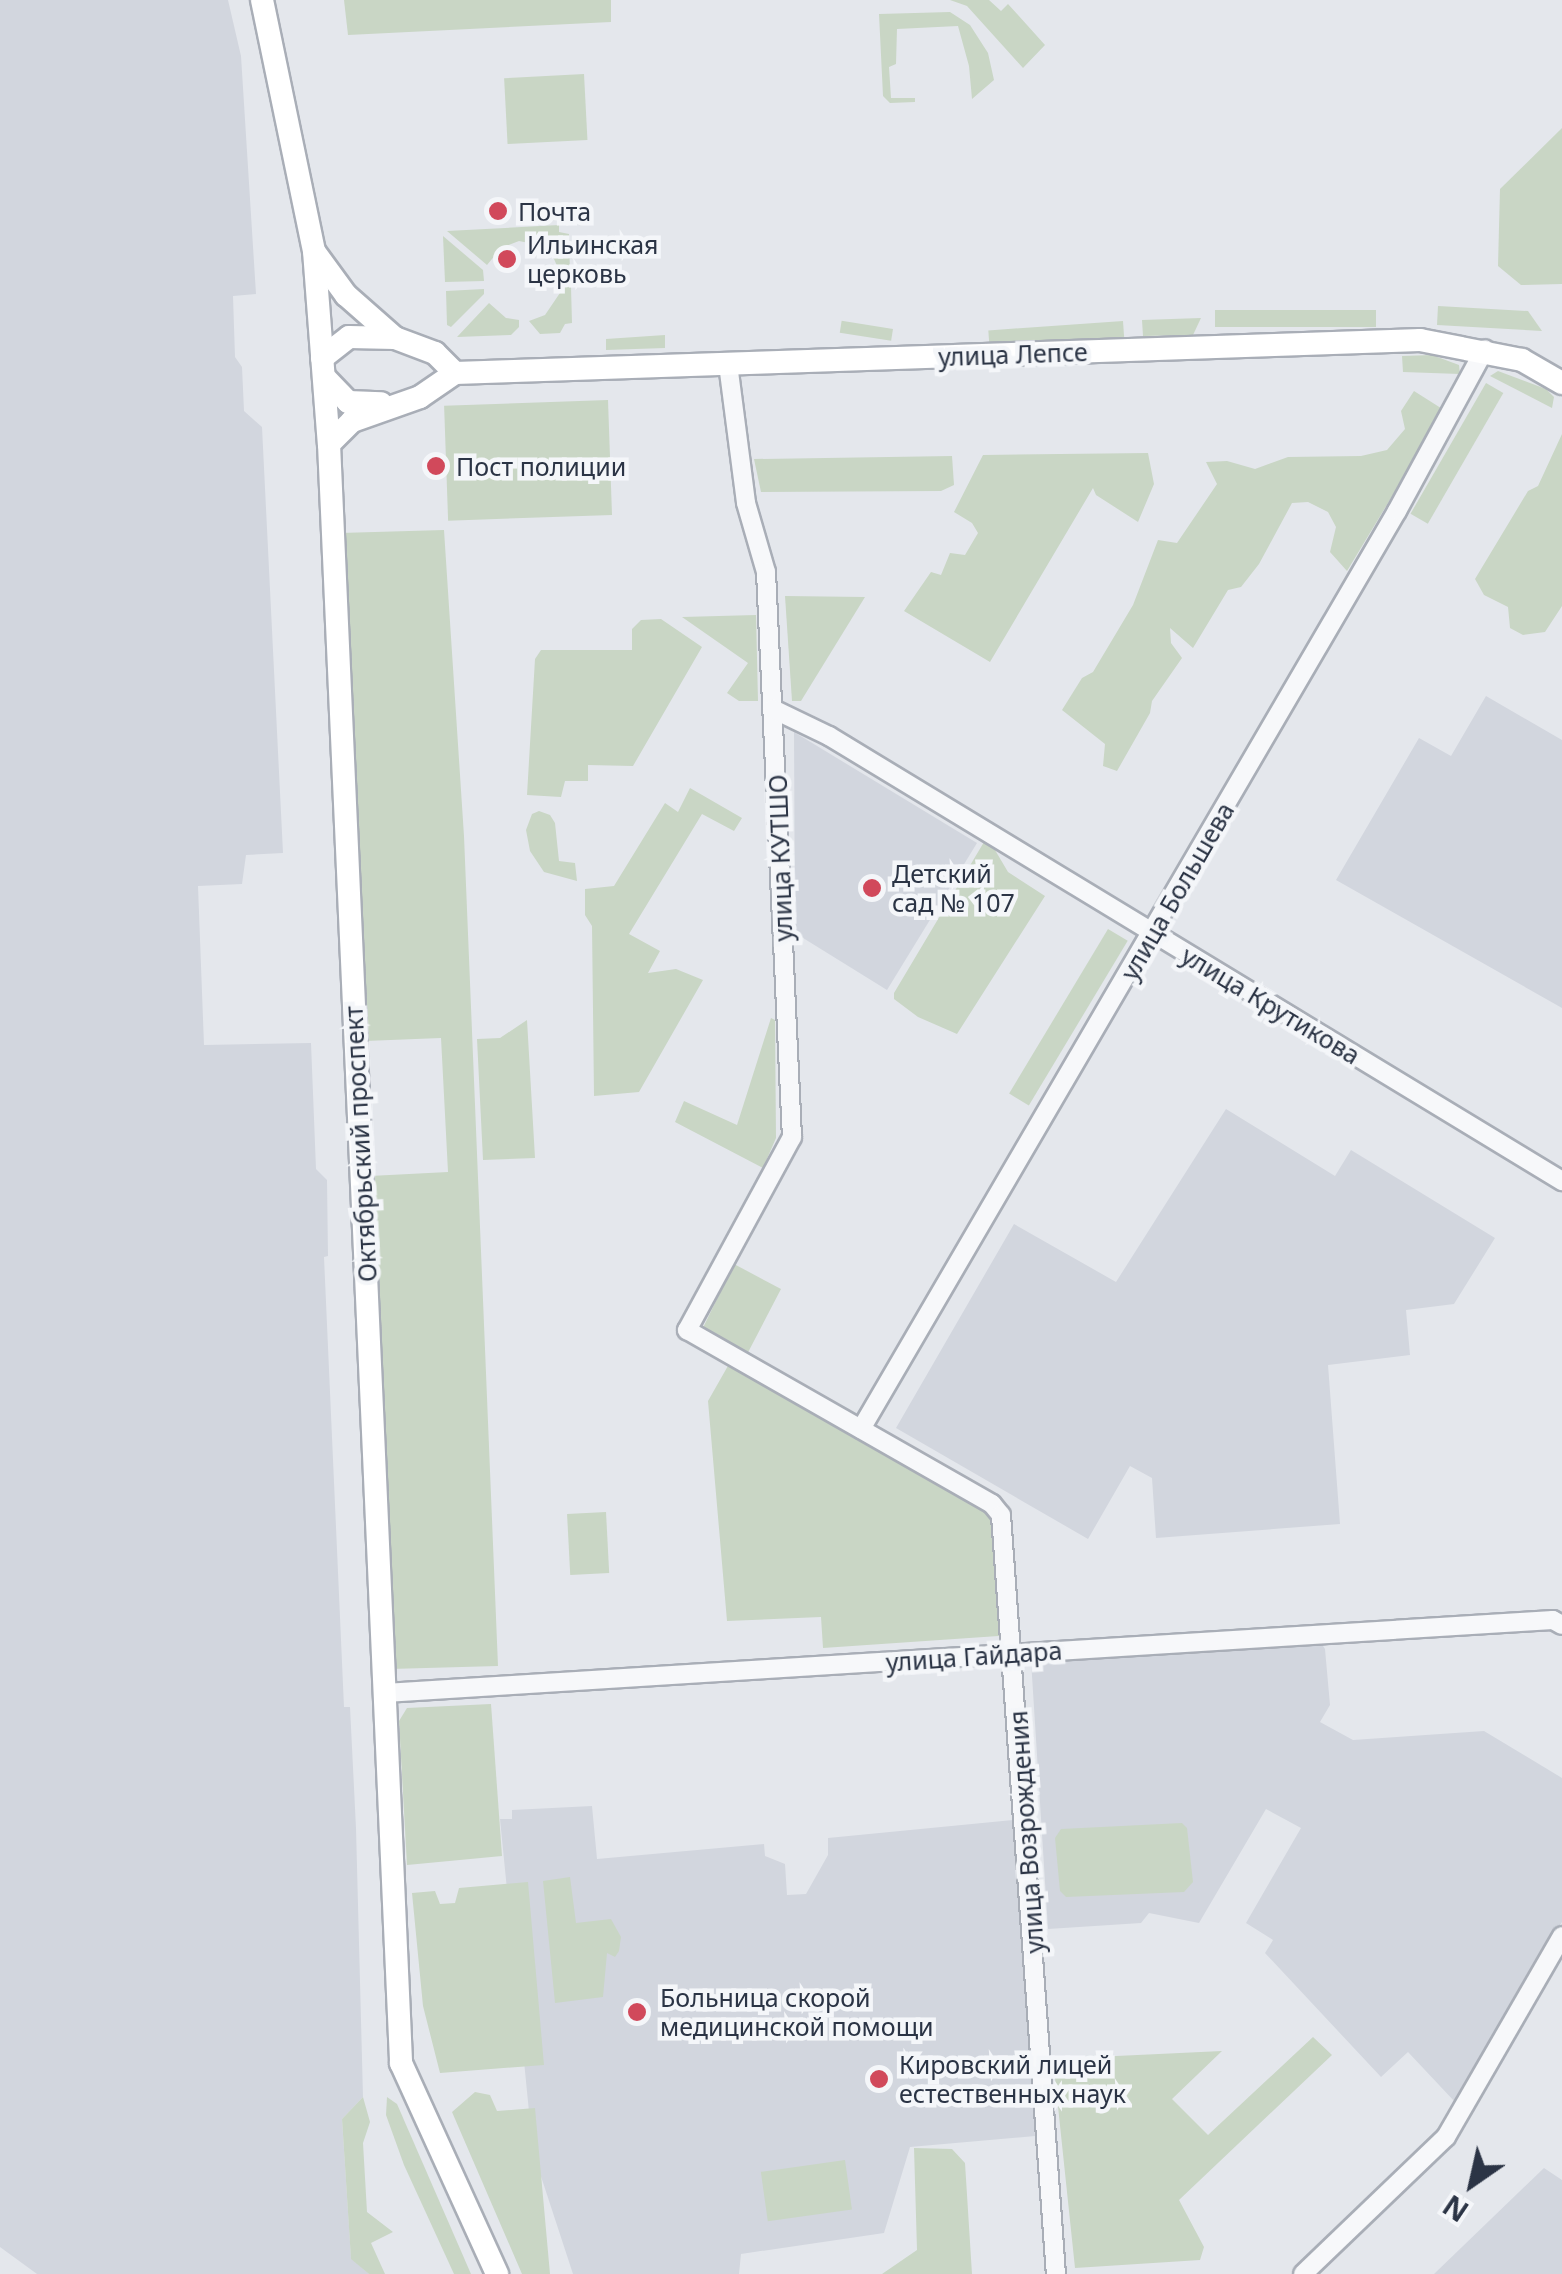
<!DOCTYPE html>
<html>
<head>
<meta charset="utf-8">
<style>
  body { margin:0 }
  #map { position:relative; width:1562px; height:2274px; overflow:hidden; background:#e4e7ec; font-family:"Noto Sans",sans-serif }
  div>[style] { position:absolute }
  .built>* { inset:0; background:#d2d6de }
  .green>* { inset:0; background:#c9d6c5; transform-origin:0 0 }
  .roads { filter:drop-shadow(2px 0 #a9aeb7) drop-shadow(-2px 0 #a9aeb7) drop-shadow(0 2px #a9aeb7) drop-shadow(0 -2px #a9aeb7) }
  .minor>* { height:18px; margin:-9px; padding:0 9px; transform-origin:9px; border-radius:9px; background:#f7f8fa }
  .major>* { height:22px; margin:-11px; padding:0 11px; transform-origin:11px; border-radius:11px; background:#fff }
  .dots>* { width:28px; height:28px; translate:-50% -50%; box-sizing:border-box; border:5px solid #f4f6f9; border-radius:50% }
  span { translate:-50% -50%; white-space:nowrap; text-align:center; line-height:1.15; -webkit-text-stroke:9px #f4f6f9; paint-order:stroke }
  .poi-label { font-size:25px; color:#2b3445 }
  .left { translate:0 -50%; text-align:left }
  .street-label { font-size:25px; color:#2b3445 }
  .north { position:absolute; left:1422px; top:2134px; width:100px; height:100px; -webkit-text-stroke:8px #f4f6f9; paint-order:stroke; rotate:214deg; font-size:28px; font-weight:700; line-height:40px; text-align:center; color:#2b3445 }
  .north::after { content:''; display:block; margin:auto; width:35px; height:45px; background:#2b3445; clip-path:polygon(50% 0,100% 100%,50% 72%,0 100%) }
</style>
</head>
<body>
<div id="map">
  <div class="built">
    <i style="clip-path:polygon(0 0,228px 0,241px 56px,256px 294px,233px 296px,235px 357px,242px 367px,244px 411px,262px 427px,283px 853px,246px 855px,242px 884px,198px 886px,204px 1045px,311px 1043px,316px 1169px,327px 1180px,328px 1256px,324px 1257px,344px 1707px,350px 1707px,356px 1828px,363px 2097px,342px 2119px,351px 2258px,369px 2274px,37px 2274px,0 2247px)"></i>
    <i style="clip-path:polygon(1486px 696px,1562px 740px,1562px 1008px,1336px 880px,1419px 738px,1451px 756px)"></i>
    <i style="clip-path:polygon(794px 732px,977px 843px,887px 990px,795px 933px)"></i>
    <i style="clip-path:polygon(1226px 1109px,1335px 1176px,1351px 1150px,1495px 1238px,1454px 1304px,1406px 1310px,1410px 1355px,1328px 1365px,1340px 1524px,1156px 1538px,1152px 1478px,1130px 1466px,1088px 1539px,896px 1428px,1014px 1224px,1116px 1282px)"></i>
    <i style="clip-path:polygon(1319px 1640px,1325px 1649px,1330px 1705px,1320px 1722px,1353px 1740px,1484px 1731px,1562px 1778px,1562px 1922px,1455px 2102px,1408px 2052px,1381px 2077px,1265px 1953px,1273px 1940px,1246px 1923px,1301px 1828px,1266px 1809px,1199px 1923px,1149px 1913px,1141px 1923px,1048px 1929px,1031px 1660px)"></i>
    <i style="clip-path:polygon(592px 1806px,597px 1859px,764px 1844px,765px 1856px,785px 1864px,787px 1895px,806px 1894px,828px 1855px,828px 1838px,1013px 1820px,1035px 2136px,910px 2147px,884px 2233px,741px 2254px,739px 2274px,573px 2274px,533px 2152px,500px 1819px,512px 1819px,512px 1810px)"></i>
    <i style="clip-path:polygon(1544px 2168px,1562px 2180px,1562px 2274px,1434px 2274px)"></i>
  </div>
  <div class="green">
    <i style="clip-path:polygon(344px 0,611px 0,611px 22px,348px 35px)"></i>
    <i style="clip-path:polygon(869px 0,989px 0,1001px 11px,1008px 4px,1045px 45px,1023px 68px,967px 6px,950px 0)"></i>
    <i style="clip-path:polygon(950px 12px,970px 25px,988px 53px,994px 80px,972px 99px,969px 66px,958px 26px,897px 29px,896px 64px,889px 67px,891px 98px,915px 98px,915px 102px,890px 103px,883px 96px,879px 14px)"></i>
    <i style="left:584px;top:74px;width:66px;height:80px;rotate:87deg"></i>
    <i style="clip-path:polygon(1562px 128px,1562px 284px,1521px 285px,1498px 266px,1500px 189px)"></i>
    <i style="clip-path:polygon(559px 225px,559px 232px,569px 234px,570px 275px,561px 275px,554px 259px,539px 245px,519px 241px,501px 248px,487px 265px,447px 231px)"></i>
    <i style="clip-path:polygon(443px 236px,483px 270px,484px 281px,445px 282px)"></i>
    <i style="clip-path:polygon(564px 287px,571px 287px,572px 323px,565px 324px,560px 333px,540px 334px,529px 321px,545px 315px)"></i>
    <i style="clip-path:polygon(484px 289px,484px 294px,451px 327px,447px 325px,446px 291px)"></i>
    <i style="clip-path:polygon(489px 303px,506px 318px,519px 320px,519px 327px,511px 335px,457px 337px)"></i>
    <i style="clip-path:polygon(1438px 306px,1528px 311px,1542px 331px,1437px 325px)"></i>
    <i style="left:1376px;top:310px;width:17px;height:161px;rotate:90deg"></i>
    <i style="clip-path:polygon(1201px 318px,1193px 335px,1143px 336px,1142px 320px)"></i>
    <i style="left:1123px;top:321px;width:16px;height:135px;rotate:86deg"></i>
    <i style="left:893px;top:329px;width:12px;height:52px;rotate:99deg"></i>
    <i style="clip-path:polygon(665px 335px,665px 348px,606px 350px,606px 339px)"></i>
    <i style="clip-path:polygon(1432px 355px,1459px 365px,1460px 374px,1403px 372px,1402px 356px)"></i>
    <i style="clip-path:polygon(1498px 371px,1546px 389px,1554px 397px,1552px 408px,1490px 376px)"></i>
    <i style="left:1486px;top:383px;width:20px;height:151px;rotate:30deg"></i>
    <i style="clip-path:polygon(1414px 391px,1444px 410px,1347px 571px,1330px 552px,1336px 527px,1328px 512px,1308px 502px,1292px 503px,1259px 564px,1241px 587px,1228px 590px,1193px 648px,1170px 628px,1171px 643px,1182px 658px,1152px 701px,1150px 713px,1117px 771px,1103px 766px,1105px 744px,1062px 710px,1082px 678px,1093px 672px,1133px 605px,1158px 540px,1177px 543px,1217px 484px,1206px 462px,1227px 461px,1255px 469px,1288px 457px,1361px 456px,1387px 450px,1405px 429px,1401px 411px)"></i>
    <i style="left:608px;top:400px;width:115px;height:164px;rotate:88deg"></i>
    <i style="clip-path:polygon(1562px 434px,1562px 606px,1545px 632px,1523px 635px,1510px 628px,1508px 607px,1484px 595px,1475px 579px,1528px 491px,1538px 486px)"></i>
    <i style="clip-path:polygon(1148px 453px,1154px 484px,1138px 522px,1096px 495px,1093px 488px,990px 662px,904px 611px,931px 572px,941px 575px,950px 553px,965px 555px,978px 533px,972px 523px,954px 512px,983px 455px)"></i>
    <i style="clip-path:polygon(952px 456px,954px 485px,941px 491px,761px 492px,754px 459px)"></i>
    <i style="clip-path:polygon(444px 530px,464px 836px,498px 1666px,390px 1669px,370px 1176px,448px 1172px,441px 1038px,365px 1041px,340px 533px)"></i>
    <i style="clip-path:polygon(785px 596px,865px 597px,801px 701px,792px 701px)"></i>
    <i style="clip-path:polygon(756px 615px,758px 701px,739px 701px,727px 693px,748px 663px,682px 617px)"></i>
    <i style="clip-path:polygon(661px 619px,702px 647px,633px 766px,588px 765px,588px 781px,565px 781px,561px 797px,527px 795px,535px 659px,541px 650px,632px 650px,632px 629px,641px 620px)"></i>
    <i style="clip-path:polygon(690px 788px,742px 818px,734px 831px,702px 814px,629px 934px,660px 951px,648px 973px,676px 969px,703px 980px,639px 1092px,594px 1096px,592px 926px,585px 915px,585px 889px,614px 886px,665px 803px,678px 812px)"></i>
    <i style="clip-path:polygon(539px 811px,550px 815px,555px 823px,559px 861px,575px 863px,577px 881px,544px 872px,530px 851px,526px 830px,532px 814px)"></i>
    <i style="clip-path:polygon(984px 842px,995px 850px,1008px 872px,1045px 896px,957px 1034px,918px 1017px,894px 999px,894px 993px)"></i>
    <i style="left:1108px;top:929px;width:23px;height:192px;rotate:31deg"></i>
    <i style="clip-path:polygon(771px 1018px,775px 1020px,776px 1138px,763px 1168px,675px 1122px,684px 1101px,737px 1125px)"></i>
    <i style="clip-path:polygon(527px 1020px,535px 1158px,483px 1160px,477px 1039px,500px 1038px)"></i>
    <i style="clip-path:polygon(734px 1264px,781px 1289px,743px 1362px,992px 1504px,1013px 1635px,823px 1648px,821px 1617px,727px 1621px,708px 1401px,733px 1357px,699px 1336px)"></i>
    <i style="left:606px;top:1512px;width:61px;height:39px;rotate:87deg"></i>
    <i style="clip-path:polygon(491px 1704px,502px 1856px,407px 1865px,399px 1721px,407px 1708px)"></i>
    <i style="clip-path:polygon(1182px 1823px,1187px 1828px,1193px 1882px,1184px 1892px,1066px 1897px,1060px 1891px,1055px 1838px,1061px 1829px)"></i>
    <i style="clip-path:polygon(570px 1877px,576px 1923px,611px 1919px,621px 1937px,619px 1951px,615px 1957px,607px 1953px,603px 1997px,555px 2003px,543px 1881px)"></i>
    <i style="clip-path:polygon(528px 1882px,544px 2065px,440px 2073px,423px 2006px,412px 1893px,435px 1891px,440px 1904px,455px 1903px,459px 1888px)"></i>
    <i style="clip-path:polygon(1313px 2037px,1332px 2055px,1179px 2200px,1204px 2247px,1200px 2260px,1075px 2268px,1053px 2059px,1222px 2051px,1172px 2099px,1208px 2135px)"></i>
    <i style="clip-path:polygon(475px 2092px,490px 2095px,497px 2111px,535px 2108px,550px 2274px,522px 2274px,452px 2112px)"></i>
    <i style="clip-path:polygon(363px 2097px,370px 2122px,363px 2143px,367px 2212px,393px 2232px,371px 2243px,385px 2274px,369px 2274px,351px 2259px,342px 2119px)"></i>
    <i style="clip-path:polygon(387px 2097px,397px 2104px,471px 2274px,454px 2274px,404px 2165px,386px 2115px)"></i>
    <i style="clip-path:polygon(914px 2148px,952px 2149px,965px 2163px,972px 2274px,882px 2274px,917px 2250px)"></i>
    <i style="left:845px;top:2160px;width:50px;height:85px;rotate:82deg"></i>
  </div>
  <div class="roads">
    <div class="minor">
      <i style="left:728px;top:364px;width:140px;rotate:82.6deg"></i>
      <i style="left:746px;top:503px;width:72px;rotate:73.8deg"></i>
      <i style="left:766px;top:572px;width:566px;rotate:87.37deg"></i>
      <i style="left:792px;top:1137px;width:220px;rotate:118.5deg"></i>
      <i style="left:687px;top:1330px;width:351px;rotate:29.7deg"></i>
      <i style="left:992px;top:1504px;width:14px;rotate:51deg"></i>
      <i style="left:1001px;top:1515px;width:761px;rotate:85.86deg"></i>
      <i style="left:773px;top:709px;width:62px;rotate:25.7deg"></i>
      <i style="left:829px;top:736px;width:858px;rotate:31.26deg"></i>
      <i style="left:861px;top:1429px;width:1063px;rotate:-59.72deg"></i>
      <i style="left:1397px;top:511px;width:184px;rotate:-61.5deg"></i>
      <i style="left:385px;top:1693px;width:1170px;rotate:-3.58deg"></i>
      <i style="left:1553px;top:1620px;width:10px;rotate:29deg"></i>
      <i style="left:1303px;top:2274px;width:198px;rotate:-43.8deg"></i>
      <i style="left:1446px;top:2137px;width:232px;rotate:-60deg"></i>
    </div>
    <div class="major">
      <i style="left:262px;top:0;width:256px;rotate:78.3deg"></i>
      <i style="left:314px;top:251px;width:194px;rotate:85.6deg"></i>
      <i style="left:329px;top:444px;width:1621px;rotate:87.45deg"></i>
      <i style="left:401px;top:2063px;width:232px;rotate:65.5deg"></i>
      <i style="left:316px;top:254px;width:51px;rotate:53.8deg"></i>
      <i style="left:346px;top:295px;width:65px;rotate:41.3deg"></i>
      <i style="left:322px;top:358px;width:34px;rotate:-38deg"></i>
      <i style="left:349px;top:337px;width:46px;rotate:1.2deg"></i>
      <i style="left:395px;top:338px;width:43px;rotate:20.6deg"></i>
      <i style="left:435px;top:353px;width:28px;rotate:45deg"></i>
      <i style="left:324px;top:377px;width:35px;rotate:46deg"></i>
      <i style="left:348px;top:402px;width:33px;rotate:2deg"></i>
      <i style="left:329px;top:444px;width:33px;rotate:-45deg"></i>
      <i style="left:352px;top:421px;width:72px;rotate:-19.4deg"></i>
      <i style="left:420px;top:397px;width:42px;rotate:-34.4deg"></i>
      <i style="left:455px;top:373px;width:966px;rotate:-1.96deg"></i>
      <i style="left:1420px;top:340px;width:104px;rotate:11.1deg"></i>
      <i style="left:1522px;top:360px;width:46px;rotate:29.9deg"></i>
    </div>
  </div>
  <div class="dots">
    <i style="left:498px;top:211px;background:#d1495b"></i>
    <i style="left:507px;top:259px;background:#d1495b"></i>
    <i style="left:436px;top:466px;background:#d1495b"></i>
    <i style="left:872px;top:888px;background:#d1495b"></i>
    <i style="left:637px;top:2012px;background:#d1495b"></i>
    <i style="left:879px;top:2079px;background:#d1495b"></i>
  </div>
  <div class="poi-label">
    <span class="left" style="left:518px;top:211px">Почта</span>
    <span class="left" style="left:527px;top:259px">Ильинская<br>церковь</span>
    <span class="left" style="left:456px;top:466px">Пост полиции</span>
    <span class="left" style="left:892px;top:888px">Детский<br>сад № 107</span>
    <span class="left" style="left:660px;top:2012px">Больница скорой<br>медицинской помощи</span>
    <span class="left" style="left:899px;top:2079px">Кировский лицей<br>естественных наук</span>
  </div>
  <div class="street-label">
    <span style="left:1013px;top:354px;rotate:-2deg">улица Лепсе</span>
    <span style="left:780px;top:858px;rotate:-92deg">улица КУТШО</span>
    <span style="left:1177px;top:891px;rotate:-60deg">улица Большева</span>
    <span style="left:1271px;top:1005px;rotate:31deg">улица Крутикова</span>
    <span style="left:360px;top:1144px;rotate:-93deg">Октябрьский проспект</span>
    <span style="left:974px;top:1656px;rotate:-4deg">улица Гайдара</span>
    <span style="left:1026px;top:1832px;rotate:-94deg">улица Возрождения</span>
  </div>
  <div class="north">N</div>
</div>
</body>
</html>
